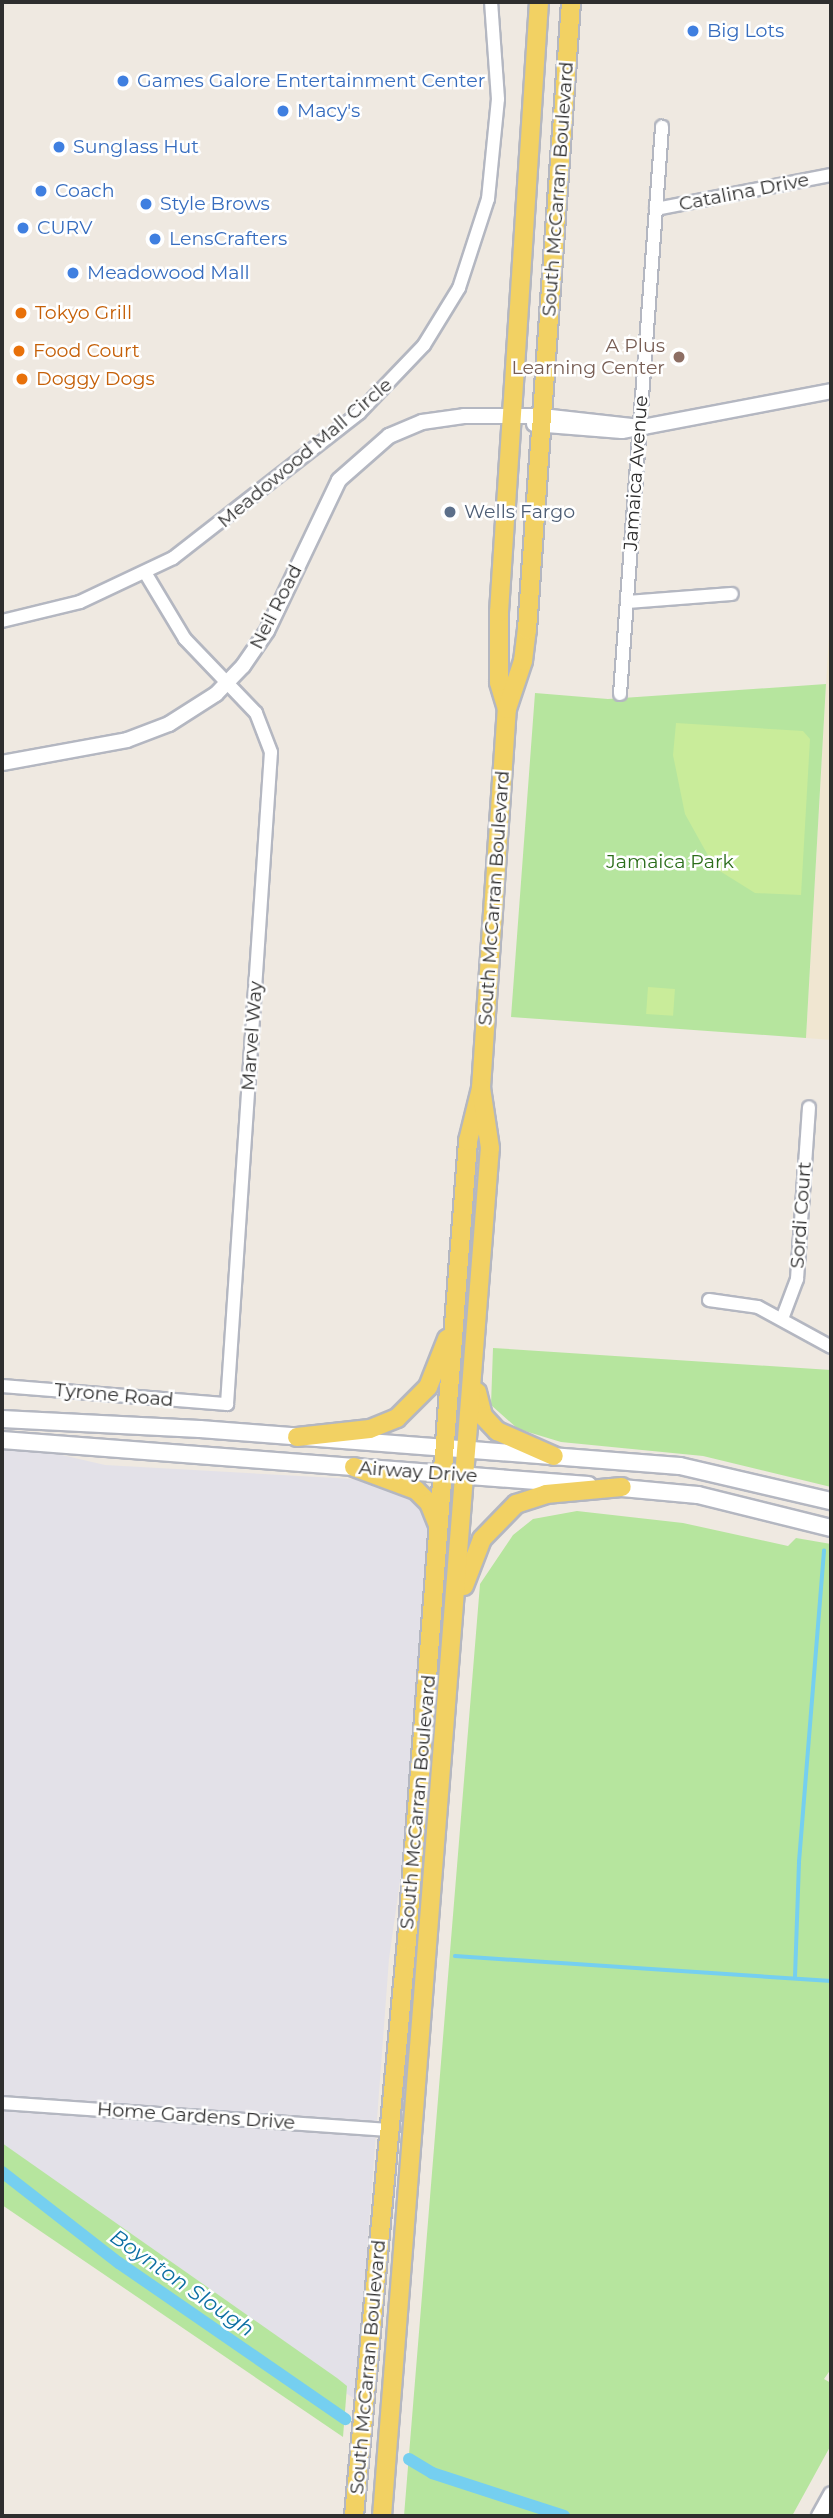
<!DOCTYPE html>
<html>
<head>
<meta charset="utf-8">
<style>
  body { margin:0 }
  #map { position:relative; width:833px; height:2518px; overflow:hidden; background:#efe9e1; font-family:Montserrat,sans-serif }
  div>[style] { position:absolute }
  .industrial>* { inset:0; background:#e3e1e8 }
  .education>* { inset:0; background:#f0e6d1 }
  .green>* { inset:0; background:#b6e59e }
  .pitch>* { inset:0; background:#c9ec9a; transform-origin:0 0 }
  .stream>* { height:3.5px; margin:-1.75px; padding:0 1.75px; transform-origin:1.75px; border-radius:1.75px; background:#75cff0 }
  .canal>* { height:12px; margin:-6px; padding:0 6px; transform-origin:6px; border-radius:6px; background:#75cff0 }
  .roads { filter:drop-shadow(2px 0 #b4b7c1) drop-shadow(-2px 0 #b4b7c1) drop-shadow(0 2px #b4b7c1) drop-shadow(0 -2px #b4b7c1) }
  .minor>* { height:12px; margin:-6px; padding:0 6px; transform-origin:6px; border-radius:6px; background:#fff }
  .tertiary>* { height:14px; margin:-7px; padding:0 7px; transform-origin:7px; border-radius:7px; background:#fff }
  .secondary>* { height:16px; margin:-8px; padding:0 8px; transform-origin:8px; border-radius:8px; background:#fff }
  .primary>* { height:18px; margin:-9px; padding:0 9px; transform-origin:9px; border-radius:9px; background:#f2d163 }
  .dots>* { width:19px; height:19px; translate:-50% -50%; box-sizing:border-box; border:4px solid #fff; border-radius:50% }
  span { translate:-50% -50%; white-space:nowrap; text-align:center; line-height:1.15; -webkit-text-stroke:5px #fff; paint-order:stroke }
  .shop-label { font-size:19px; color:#366cbe }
  .left { translate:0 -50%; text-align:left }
  .street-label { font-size:19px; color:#2e2e2e }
  .food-label { font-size:19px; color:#c56008 }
  .education-label { font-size:19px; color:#785e54 }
  .right { translate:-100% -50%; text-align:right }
  .service-label { font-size:19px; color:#4e5e75 }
  .park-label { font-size:19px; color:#2c6e1b }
  .water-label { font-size:21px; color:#0d6fa3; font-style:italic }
  .frame { position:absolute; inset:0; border:4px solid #2e2e2e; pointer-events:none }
</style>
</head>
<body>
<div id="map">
  <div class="industrial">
    <i style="clip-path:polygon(2px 1449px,49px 1452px,105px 1465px,354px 1479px,401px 1494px,417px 1505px,426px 1519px,428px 1536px,401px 1874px,389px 1959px,356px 2400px,2px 2154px)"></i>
  </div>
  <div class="education">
    <i style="clip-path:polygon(831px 600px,831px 1040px,806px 1038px)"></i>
  </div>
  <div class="green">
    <i style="clip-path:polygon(826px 684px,806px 1038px,511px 1017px,535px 693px,608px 699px)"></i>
    <i style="clip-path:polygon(493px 1348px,831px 1370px,831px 1487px,703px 1456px,561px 1442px,518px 1429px,491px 1405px)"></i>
    <i style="clip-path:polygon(577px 1511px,683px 1523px,788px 1546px,796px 1538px,831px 1544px,831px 2369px,824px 2379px,831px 2383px,831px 2445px,792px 2516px,404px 2516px,480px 1584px,513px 1535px,533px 1519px)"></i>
    <i style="clip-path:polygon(2px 2143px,337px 2378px,347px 2386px,343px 2437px,2px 2205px)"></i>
  </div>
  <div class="pitch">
    <i style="clip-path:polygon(676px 723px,803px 731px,810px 739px,801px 895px,755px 893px,715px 868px,685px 814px,673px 755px)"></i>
    <i style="left:648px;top:987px;width:27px;height:27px;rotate:4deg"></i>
  </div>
  <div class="stream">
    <i style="left:455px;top:1956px;width:377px;rotate:3.8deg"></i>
    <i style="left:795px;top:1977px;width:115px;rotate:-88deg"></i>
    <i style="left:799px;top:1862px;width:312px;rotate:-85.4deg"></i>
  </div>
  <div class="canal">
    <i style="left:2px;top:2172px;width:148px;rotate:37.9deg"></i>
    <i style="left:119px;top:2263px;width:275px;rotate:34.6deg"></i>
    <i style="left:409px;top:2459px;width:27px;rotate:31deg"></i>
    <i style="left:432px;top:2473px;width:139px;rotate:18deg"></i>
  </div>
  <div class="roads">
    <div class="minor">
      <i style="left:656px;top:209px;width:178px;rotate:-11deg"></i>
      <i style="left:627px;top:602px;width:105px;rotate:-4.4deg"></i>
      <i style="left:2px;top:621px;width:80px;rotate:-13.7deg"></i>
      <i style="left:80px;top:602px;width:103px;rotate:-25.3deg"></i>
      <i style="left:173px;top:558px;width:236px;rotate:-37.9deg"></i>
      <i style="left:359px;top:413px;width:94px;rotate:-46.3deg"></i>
      <i style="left:424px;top:345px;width:67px;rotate:-58.4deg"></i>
      <i style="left:459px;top:288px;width:94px;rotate:-72deg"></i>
      <i style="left:488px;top:199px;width:100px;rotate:-84.3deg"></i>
      <i style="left:498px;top:99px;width:97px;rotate:-94.1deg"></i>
      <i style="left:620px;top:694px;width:569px;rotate:-85.76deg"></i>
      <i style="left:709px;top:1300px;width:49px;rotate:8.1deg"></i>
      <i style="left:758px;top:1307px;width:83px;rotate:28.7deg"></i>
      <i style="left:782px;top:1319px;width:43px;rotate:-69.4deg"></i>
      <i style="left:797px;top:1279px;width:172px;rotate:-86deg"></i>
      <i style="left:2px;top:1386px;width:226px;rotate:4.6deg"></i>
      <i style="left:227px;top:1404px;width:653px;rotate:-86.14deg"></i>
      <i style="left:271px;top:752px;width:42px;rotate:-111deg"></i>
      <i style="left:256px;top:713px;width:103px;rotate:-133.8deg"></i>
      <i style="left:185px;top:639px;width:76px;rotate:-121deg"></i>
      <i style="left:2px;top:2103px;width:389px;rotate:4deg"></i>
    </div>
    <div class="tertiary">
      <i style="left:534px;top:424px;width:88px;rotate:4.5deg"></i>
      <i style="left:622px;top:431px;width:213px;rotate:-10.8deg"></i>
      <i style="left:2px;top:763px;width:127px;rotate:-10.4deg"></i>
      <i style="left:127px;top:740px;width:45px;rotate:-20.9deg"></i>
      <i style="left:169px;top:724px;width:56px;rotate:-32.6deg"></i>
      <i style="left:216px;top:694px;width:39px;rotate:-46deg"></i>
      <i style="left:243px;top:666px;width:42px;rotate:-55.6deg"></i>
      <i style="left:267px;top:631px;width:167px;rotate:-64.5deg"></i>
      <i style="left:339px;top:480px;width:67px;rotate:-41.3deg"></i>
      <i style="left:389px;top:436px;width:36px;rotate:-23deg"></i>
      <i style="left:422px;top:422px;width:42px;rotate:-8.1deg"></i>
      <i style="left:464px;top:416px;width:78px"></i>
      <i style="left:542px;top:416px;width:99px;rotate:6.4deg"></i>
      <i style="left:819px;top:2516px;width:25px;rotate:-61deg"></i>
    </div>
    <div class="secondary">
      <i style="left:2px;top:1419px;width:198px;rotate:2.9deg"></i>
      <i style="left:200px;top:1429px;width:481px;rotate:4.4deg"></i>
      <i style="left:680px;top:1466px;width:155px;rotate:13.1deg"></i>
      <i style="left:2px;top:1440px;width:588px;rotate:4.39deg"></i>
      <i style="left:611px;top:1487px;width:87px;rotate:5.3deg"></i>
      <i style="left:698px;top:1495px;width:137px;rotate:13.9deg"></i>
    </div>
    <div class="primary">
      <i style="left:507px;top:709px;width:28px;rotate:-107deg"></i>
      <i style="left:499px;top:682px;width:70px;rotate:-90deg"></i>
      <i style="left:499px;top:612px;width:611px;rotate:-86.25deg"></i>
      <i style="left:477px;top:1392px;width:25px;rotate:76deg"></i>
      <i style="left:483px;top:1416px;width:21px;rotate:47deg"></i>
      <i style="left:497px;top:1431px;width:62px;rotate:23.7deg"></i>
      <i style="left:297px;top:1437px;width:73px;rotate:-6.3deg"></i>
      <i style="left:370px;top:1429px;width:29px;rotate:-22deg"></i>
      <i style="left:397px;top:1418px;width:44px;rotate:-45deg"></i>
      <i style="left:428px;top:1387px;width:52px;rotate:-68.4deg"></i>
      <i style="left:354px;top:1467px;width:66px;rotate:20.4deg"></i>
      <i style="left:416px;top:1490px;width:18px;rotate:45deg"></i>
      <i style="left:429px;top:1503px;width:24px;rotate:68deg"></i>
      <i style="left:464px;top:1586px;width:50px;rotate:-69deg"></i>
      <i style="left:482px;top:1539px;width:49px;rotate:-45.8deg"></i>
      <i style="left:516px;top:1504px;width:32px;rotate:-18deg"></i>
      <i style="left:546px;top:1494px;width:76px;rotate:-5.3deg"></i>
      <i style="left:354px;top:2516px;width:578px;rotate:-84.74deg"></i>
      <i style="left:407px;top:1940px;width:801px;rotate:-85.63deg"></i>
      <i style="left:468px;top:1141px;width:55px;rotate:-76.2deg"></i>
      <i style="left:481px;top:1088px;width:380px;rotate:-86.1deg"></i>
      <i style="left:507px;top:709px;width:51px;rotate:-71.6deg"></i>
      <i style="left:523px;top:661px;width:31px;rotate:-83deg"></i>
      <i style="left:527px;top:630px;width:630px;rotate:-85.99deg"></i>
      <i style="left:382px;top:2516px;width:1372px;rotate:-85.49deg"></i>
      <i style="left:490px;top:1148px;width:61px;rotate:-98.5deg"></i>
    </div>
  </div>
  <div class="dots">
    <i style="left:693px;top:31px;background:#3f7fe0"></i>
    <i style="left:123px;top:81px;background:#3f7fe0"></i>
    <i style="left:283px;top:111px;background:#3f7fe0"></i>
    <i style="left:59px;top:147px;background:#3f7fe0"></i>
    <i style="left:41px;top:191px;background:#3f7fe0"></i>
    <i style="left:146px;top:204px;background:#3f7fe0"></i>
    <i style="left:23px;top:228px;background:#3f7fe0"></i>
    <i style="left:155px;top:239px;background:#3f7fe0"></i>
    <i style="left:73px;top:273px;background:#3f7fe0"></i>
    <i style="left:21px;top:313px;background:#e8710a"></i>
    <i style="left:19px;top:351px;background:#e8710a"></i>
    <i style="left:679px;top:357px;background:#8d6e63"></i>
    <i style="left:22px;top:379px;background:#e8710a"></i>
    <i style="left:450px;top:512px;background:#5c6f8a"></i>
  </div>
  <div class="shop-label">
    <span class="left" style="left:707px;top:31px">Big Lots</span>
    <span class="left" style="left:137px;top:81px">Games Galore Entertainment Center</span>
    <span class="left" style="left:297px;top:111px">Macy's</span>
    <span class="left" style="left:73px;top:147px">Sunglass Hut</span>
    <span class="left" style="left:55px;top:191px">Coach</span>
    <span class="left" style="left:160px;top:204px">Style Brows</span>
    <span class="left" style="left:37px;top:228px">CURV</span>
    <span class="left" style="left:169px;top:239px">LensCrafters</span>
    <span class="left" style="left:87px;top:273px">Meadowood Mall</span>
  </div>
  <div class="street-label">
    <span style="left:558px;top:189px;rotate:-86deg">South McCarran Boulevard</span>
    <span style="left:744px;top:192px;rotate:-11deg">Catalina Drive</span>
    <span style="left:305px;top:453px;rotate:-40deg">Meadowood Mall Circle</span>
    <span style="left:636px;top:473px;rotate:-86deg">Jamaica Avenue</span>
    <span style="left:276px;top:607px;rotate:-63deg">Neil Road</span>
    <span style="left:494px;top:898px;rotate:-86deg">South McCarran Boulevard</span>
    <span style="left:252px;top:1036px;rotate:-86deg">Marvel Way</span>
    <span style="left:801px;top:1215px;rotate:-86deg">Sordi Court</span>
    <span style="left:114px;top:1395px;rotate:5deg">Tyrone Road</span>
    <span style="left:418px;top:1472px;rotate:4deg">Airway Drive</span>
    <span style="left:418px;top:1802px;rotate:-85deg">South McCarran Boulevard</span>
    <span style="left:196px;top:2116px;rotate:4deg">Home Gardens Drive</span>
    <span style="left:368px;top:2367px;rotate:-85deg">South McCarran Boulevard</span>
  </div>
  <div class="food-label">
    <span class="left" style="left:35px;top:313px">Tokyo Grill</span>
    <span class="left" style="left:33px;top:351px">Food Court</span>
    <span class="left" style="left:36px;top:379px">Doggy Dogs</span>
  </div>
  <div class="education-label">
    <span class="right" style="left:665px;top:357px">A Plus<br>Learning Center</span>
  </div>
  <div class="service-label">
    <span class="left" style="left:464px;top:512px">Wells Fargo</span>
  </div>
  <div class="park-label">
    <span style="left:670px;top:862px">Jamaica Park</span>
  </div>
  <div class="water-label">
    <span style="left:182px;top:2283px;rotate:35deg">Boynton Slough</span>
  </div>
  <div class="frame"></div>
</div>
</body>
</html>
